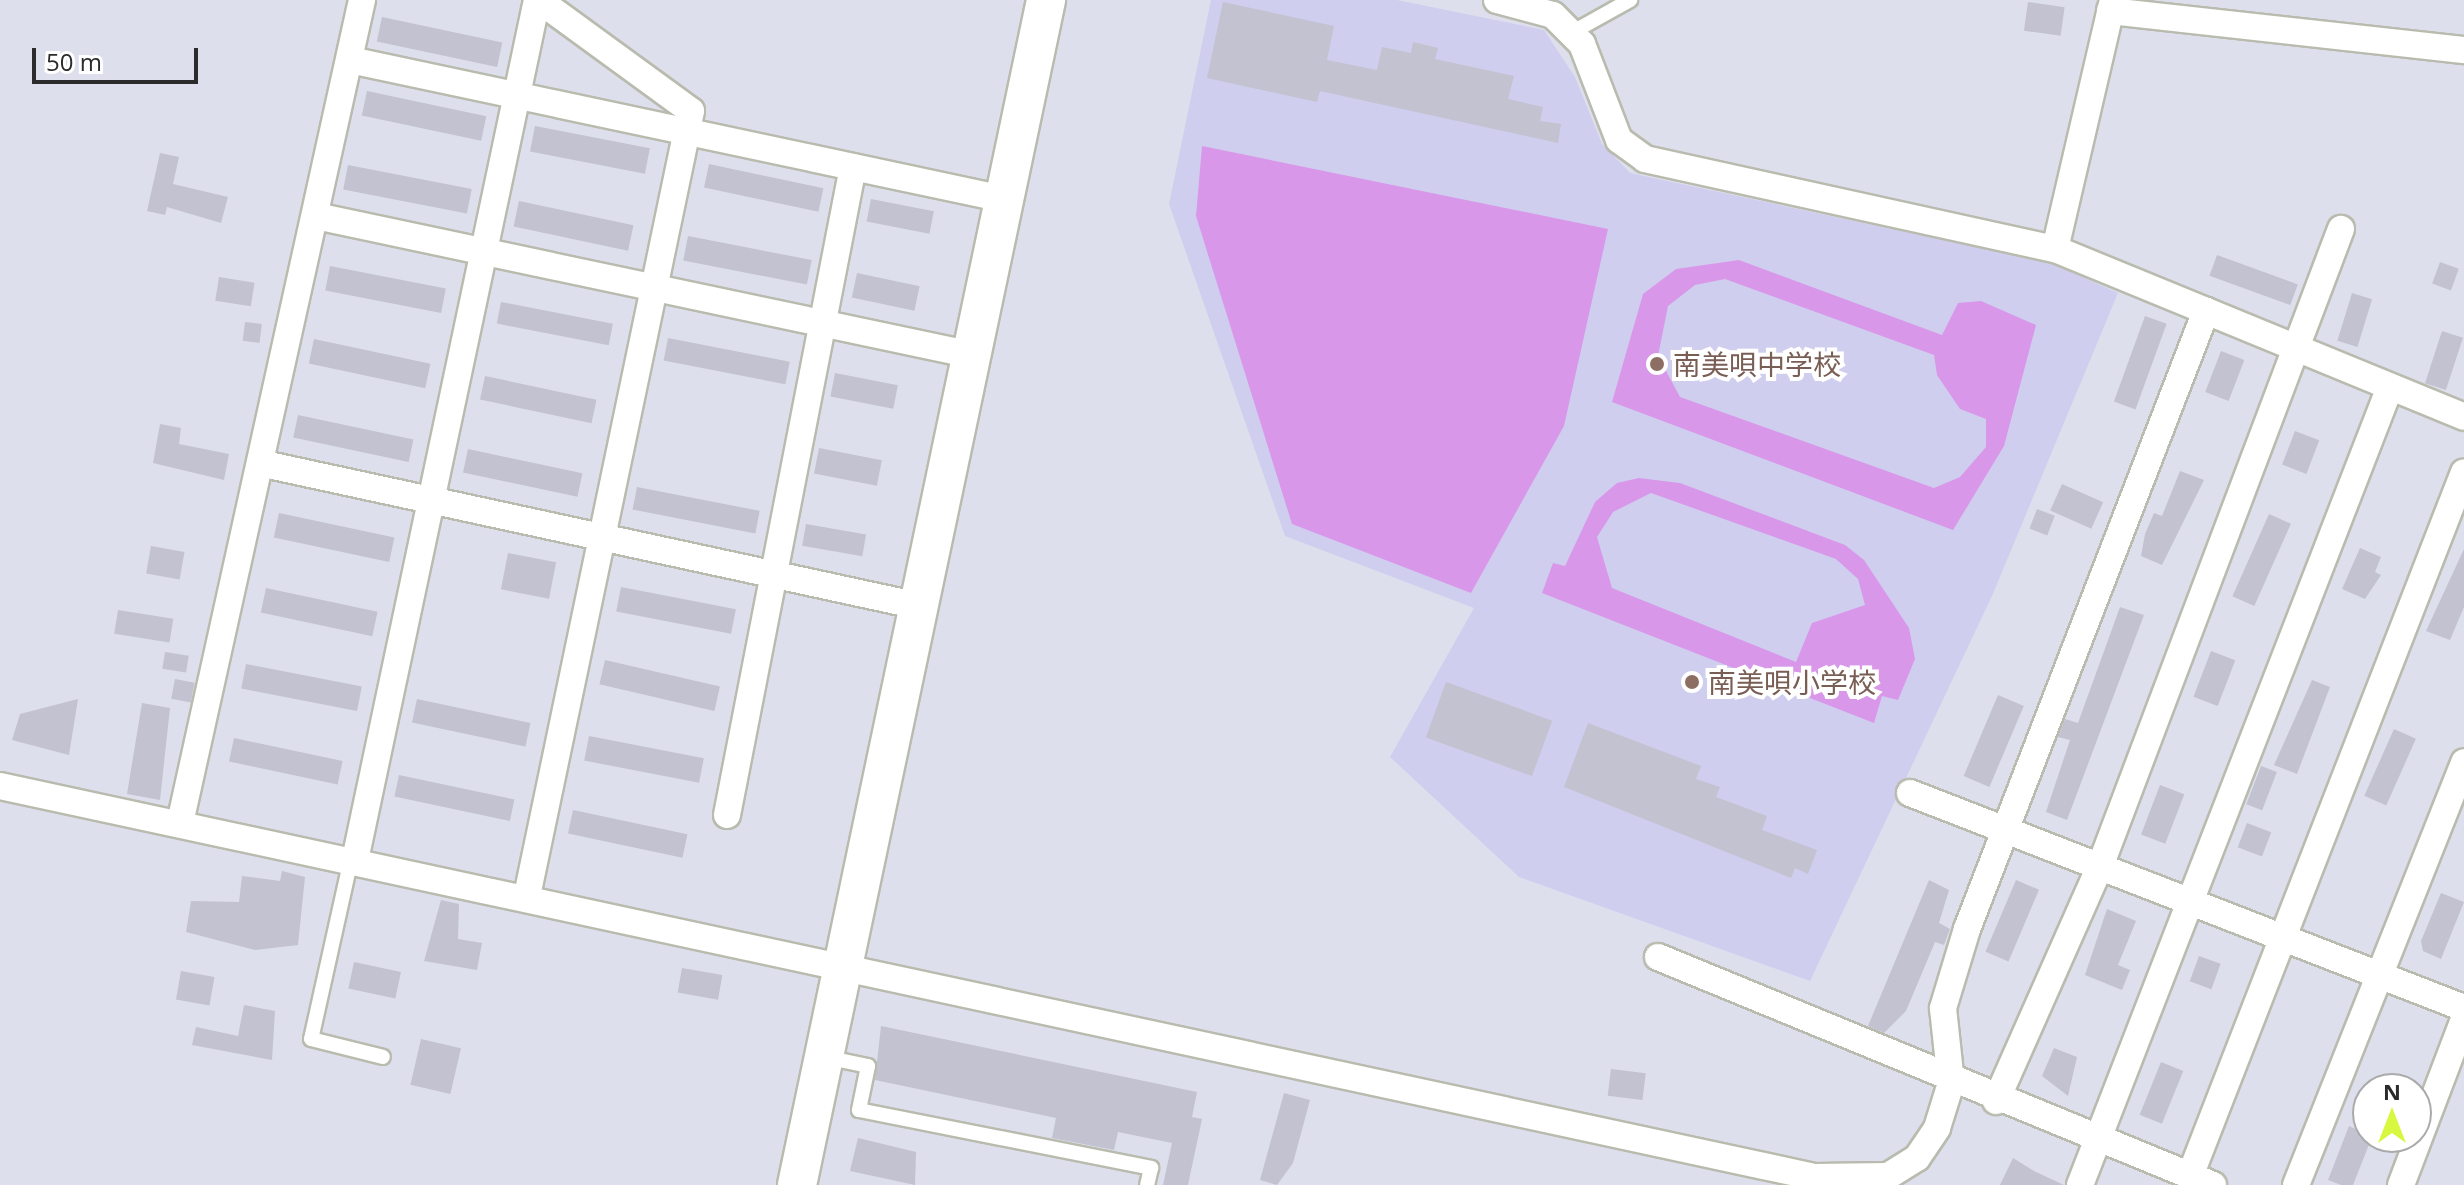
<!DOCTYPE html>
<html>
<head>
<meta charset="utf-8">
<style>
  body { margin:0 }
  #map { position:relative; width:2464px; height:1185px; overflow:hidden; background:#dedfed; font-family:"Open Sans","Noto Sans JP",sans-serif }
  div>[style] { position:absolute }
  .education>* { inset:0; background:#cfceee }
  .pitch>* { inset:0; background:#d997ea }
  .building>* { inset:0; background:#c2c2d0; transform-origin:0 0 }
  .roads { filter:drop-shadow(2px 0 #b9bbae) drop-shadow(-2px 0 #b9bbae) drop-shadow(0 2px #b9bbae) drop-shadow(0 -2px #b9bbae) }
  .lane>* { height:14px; margin:-7px; padding:0 7px; transform-origin:7px; border-radius:7px; background:#fff }
  .street>* { height:26px; margin:-13px; padding:0 13px; transform-origin:13px; border-radius:13px; background:#fff }
  .secondary>* { height:38px; margin:-19px; padding:0 19px; transform-origin:19px; border-radius:19px; background:#fff }
  .dots>* { width:22px; height:22px; translate:-50% -50%; box-sizing:border-box; border:4px solid #fff; border-radius:50% }
  span { translate:-50% -50%; white-space:nowrap; text-align:center; line-height:1.15; -webkit-text-stroke:8px #fff; paint-order:stroke }
  .education-label { font-size:28px; color:#785e54 }
  .left { translate:0 -50%; text-align:left }
  .north { position:absolute; left:2352px; top:1073px; width:80px; height:80px; box-sizing:border-box; background:#fff; border:2px solid #aaa; border-radius:50%; rotate:0deg; font-size:22px; font-weight:700; line-height:32px; text-align:center; color:#2b2b2b }
  .north::after { content:''; display:block; margin:auto; width:28px; height:36px; background:#d6f840; clip-path:polygon(50% 0,100% 100%,50% 72%,0 100%) }
  .scale { position:absolute; left:32px; top:48px; width:166px; height:36px; box-sizing:border-box; border:4px solid #2b2b2b; border-top:0; padding-left:10px; font-size:24px; line-height:28px; white-space:nowrap; color:#2b2b2b; -webkit-text-stroke:6px #fff; paint-order:stroke }
</style>
</head>
<body>
<div id="map">
  <div class="education">
    <i style="clip-path:polygon(1211px 0,1397px 0,1544px 30px,1575px 77px,1602px 144px,1630px 173px,2051px 263px,2118px 293px,1992px 596px,1810px 981px,1519px 877px,1390px 757px,1474px 608px,1285px 536px,1169px 204px)"></i>
  </div>
  <div class="pitch">
    <i style="clip-path:polygon(1202px 146px,1608px 229px,1564px 426px,1471px 593px,1292px 524px,1196px 216px)"></i>
    <i style="clip-path:polygon(evenodd,1739px 260px,1942px 335px,1958px 303px,1981px 301px,2036px 325px,2004px 446px,1953px 530px,1612px 402px,1643px 294px,1676px 269px,1739px 260px,1725px 279px,1934px 355px,1937px 375px,1960px 409px,1986px 419px,1986px 447px,1960px 477px,1934px 488px,1680px 397px,1658px 356px,1668px 306px,1695px 285px,1725px 279px)"></i>
    <i style="clip-path:polygon(evenodd,1639px 478px,1680px 483px,1845px 545px,1864px 560px,1909px 628px,1915px 659px,1898px 700px,1882px 696px,1874px 723px,1542px 593px,1553px 563px,1565px 566px,1595px 502px,1617px 483px,1639px 478px,1651px 493px,1836px 559px,1858px 579px,1865px 605px,1812px 623px,1796px 662px,1612px 588px,1597px 537px,1613px 512px,1651px 493px)"></i>
  </div>
  <div class="building">
    <i style="clip-path:polygon(1223px 2px,1334px 26px,1327px 60px,1377px 70px,1382px 47px,1411px 53px,1413px 42px,1438px 48px,1435px 59px,1514px 76px,1508px 99px,1543px 107px,1540px 121px,1561px 124px,1558px 143px,1320px 91px,1317px 102px,1207px 78px)"></i>
    <i style="left:2028px;top:2px;width:37px;height:29px;rotate:8deg"></i>
    <i style="left:382px;top:17px;width:123px;height:25px;rotate:12deg"></i>
    <i style="left:367px;top:91px;width:122px;height:25px;rotate:12deg"></i>
    <i style="left:535px;top:126px;width:117px;height:26px;rotate:11deg"></i>
    <i style="clip-path:polygon(160px 153px,179px 157px,173px 184px,228px 197px,221px 223px,167px 207px,165px 215px,147px 211px)"></i>
    <i style="left:709px;top:164px;width:117px;height:24px;rotate:12deg"></i>
    <i style="left:348px;top:165px;width:126px;height:25px;rotate:11deg"></i>
    <i style="left:871px;top:199px;width:64px;height:23px;rotate:11deg"></i>
    <i style="left:519px;top:201px;width:117px;height:26px;rotate:12deg"></i>
    <i style="left:688px;top:236px;width:126px;height:25px;rotate:11deg"></i>
    <i style="left:2217px;top:255px;width:86px;height:22px;rotate:20deg"></i>
    <i style="left:2440px;top:262px;width:20px;height:23px;rotate:20deg"></i>
    <i style="left:330px;top:266px;width:118px;height:25px;rotate:11deg"></i>
    <i style="left:857px;top:273px;width:64px;height:25px;rotate:12deg"></i>
    <i style="left:219px;top:277px;width:36px;height:24px;rotate:9deg"></i>
    <i style="left:2352px;top:293px;width:21px;height:50px;rotate:17deg"></i>
    <i style="left:501px;top:302px;width:114px;height:22px;rotate:11deg"></i>
    <i style="left:2145px;top:316px;width:23px;height:91px;rotate:20deg"></i>
    <i style="left:245px;top:322px;width:17px;height:19px;rotate:7deg"></i>
    <i style="left:2442px;top:331px;width:22px;height:55px;rotate:18deg"></i>
    <i style="left:668px;top:338px;width:124px;height:23px;rotate:11deg"></i>
    <i style="left:314px;top:339px;width:119px;height:25px;rotate:12deg"></i>
    <i style="left:2221px;top:351px;width:25px;height:44px;rotate:21deg"></i>
    <i style="left:835px;top:373px;width:64px;height:24px;rotate:11deg"></i>
    <i style="left:485px;top:376px;width:114px;height:24px;rotate:12deg"></i>
    <i style="left:298px;top:415px;width:118px;height:23px;rotate:12deg"></i>
    <i style="clip-path:polygon(160px 424px,181px 428px,179px 444px,229px 454px,224px 480px,153px 463px)"></i>
    <i style="left:2295px;top:431px;width:26px;height:36px;rotate:21deg"></i>
    <i style="left:819px;top:448px;width:64px;height:26px;rotate:11deg"></i>
    <i style="left:468px;top:449px;width:117px;height:24px;rotate:12deg"></i>
    <i style="clip-path:polygon(2180px 471px,2204px 480px,2162px 565px,2141px 556px,2145px 534px,2154px 513px,2162px 516px)"></i>
    <i style="left:2062px;top:484px;width:45px;height:29px;rotate:24deg"></i>
    <i style="left:637px;top:487px;width:125px;height:23px;rotate:11deg"></i>
    <i style="left:2037px;top:509px;width:19px;height:21px;rotate:21deg"></i>
    <i style="left:279px;top:513px;width:118px;height:25px;rotate:12deg"></i>
    <i style="left:2269px;top:514px;width:24px;height:90px;rotate:24deg"></i>
    <i style="left:806px;top:524px;width:61px;height:22px;rotate:10deg"></i>
    <i style="left:151px;top:546px;width:34px;height:28px;rotate:10deg"></i>
    <i style="clip-path:polygon(2360px 548px,2381px 557px,2375px 572px,2381px 575px,2365px 599px,2342px 589px)"></i>
    <i style="clip-path:polygon(2464px 549px,2464px 607px,2450px 640px,2426px 631px)"></i>
    <i style="left:508px;top:553px;width:49px;height:37px;rotate:11deg"></i>
    <i style="left:621px;top:587px;width:117px;height:25px;rotate:11deg"></i>
    <i style="left:266px;top:588px;width:114px;height:25px;rotate:12deg"></i>
    <i style="clip-path:polygon(2120px 607px,2144px 615px,2067px 820px,2046px 812px,2070px 740px,2058px 737px,2065px 719px,2078px 723px)"></i>
    <i style="left:118px;top:610px;width:56px;height:24px;rotate:9deg"></i>
    <i style="left:2211px;top:651px;width:26px;height:49px;rotate:21deg"></i>
    <i style="left:165px;top:652px;width:24px;height:17px;rotate:9deg"></i>
    <i style="left:605px;top:660px;width:118px;height:25px;rotate:13deg"></i>
    <i style="left:246px;top:664px;width:118px;height:25px;rotate:11deg"></i>
    <i style="left:175px;top:679px;width:20px;height:20px;rotate:11deg"></i>
    <i style="clip-path:polygon(2312px 680px,2330px 687px,2297px 774px,2274px 765px)"></i>
    <i style="left:1446px;top:682px;width:113px;height:59px;rotate:20deg"></i>
    <i style="left:1998px;top:695px;width:28px;height:88px;rotate:23deg"></i>
    <i style="clip-path:polygon(78px 699px,69px 755px,12px 740px,20px 714px)"></i>
    <i style="left:417px;top:699px;width:116px;height:24px;rotate:12deg"></i>
    <i style="clip-path:polygon(142px 703px,170px 708px,160px 800px,127px 794px)"></i>
    <i style="clip-path:polygon(1588px 723px,1701px 766px,1696px 779px,1720px 787px,1716px 797px,1767px 816px,1762px 830px,1817px 850px,1808px 874px,1795px 868px,1791px 878px,1564px 787px)"></i>
    <i style="left:2394px;top:729px;width:24px;height:73px;rotate:24deg"></i>
    <i style="left:589px;top:736px;width:117px;height:25px;rotate:11deg"></i>
    <i style="left:234px;top:738px;width:111px;height:24px;rotate:12deg"></i>
    <i style="left:2261px;top:766px;width:17px;height:41px;rotate:21deg"></i>
    <i style="left:399px;top:775px;width:118px;height:22px;rotate:12deg"></i>
    <i style="left:2160px;top:785px;width:26px;height:53px;rotate:21deg"></i>
    <i style="left:573px;top:810px;width:117px;height:24px;rotate:12deg"></i>
    <i style="left:2247px;top:823px;width:26px;height:26px;rotate:21deg"></i>
    <i style="clip-path:polygon(282px 871px,305px 877px,298px 945px,255px 950px,186px 932px,191px 901px,239px 902px,242px 876px,280px 881px)"></i>
    <i style="clip-path:polygon(1929px 880px,1949px 890px,1939px 923px,1950px 929px,1944px 945px,1935px 942px,1906px 1011px,1884px 1033px,1868px 1026px)"></i>
    <i style="left:2016px;top:880px;width:25px;height:78px;rotate:23deg"></i>
    <i style="clip-path:polygon(2441px 893px,2464px 902px,2441px 959px,2423px 951px,2421px 941px)"></i>
    <i style="clip-path:polygon(441px 900px,459px 904px,458px 939px,482px 943px,477px 970px,424px 961px)"></i>
    <i style="clip-path:polygon(2107px 909px,2136px 921px,2118px 965px,2130px 970px,2122px 990px,2085px 975px)"></i>
    <i style="left:2199px;top:956px;width:23px;height:27px;rotate:20deg"></i>
    <i style="left:354px;top:962px;width:48px;height:27px;rotate:12deg"></i>
    <i style="left:682px;top:968px;width:41px;height:25px;rotate:10deg"></i>
    <i style="left:181px;top:971px;width:34px;height:29px;rotate:10deg"></i>
    <i style="clip-path:polygon(244px 1005px,275px 1011px,272px 1060px,192px 1045px,196px 1027px,238px 1036px)"></i>
    <i style="clip-path:polygon(881px 1026px,1197px 1092px,1192px 1117px,1202px 1119px,1188px 1185px,1163px 1185px,1172px 1143px,1118px 1132px,1114px 1150px,1052px 1138px,1056px 1118px,875px 1080px)"></i>
    <i style="left:421px;top:1039px;width:41px;height:47px;rotate:13deg"></i>
    <i style="clip-path:polygon(2054px 1048px,2077px 1057px,2068px 1096px,2042px 1076px)"></i>
    <i style="left:2161px;top:1062px;width:24px;height:57px;rotate:22deg"></i>
    <i style="left:1611px;top:1069px;width:35px;height:27px;rotate:7deg"></i>
    <i style="clip-path:polygon(1284px 1093px,1310px 1100px,1293px 1163px,1277px 1185px,1260px 1180px)"></i>
    <i style="clip-path:polygon(2349px 1126px,2372px 1137px,2353px 1185px,2341px 1185px,2328px 1180px)"></i>
    <i style="clip-path:polygon(858px 1138px,916px 1152px,915px 1185px,850px 1171px)"></i>
    <i style="clip-path:polygon(2013px 1158px,2034px 1171px,2064px 1185px,2000px 1185px)"></i>
  </div>
  <div class="roads">
    <div class="lane">
      <i style="left:1571px;top:33px;width:68px;rotate:-29.2deg"></i>
      <i style="left:351px;top:859px;width:184px;rotate:102.5deg"></i>
      <i style="left:311px;top:1039px;width:74px;rotate:14deg"></i>
      <i style="left:825px;top:1057px;width:44px;rotate:11.8deg"></i>
      <i style="left:868px;top:1066px;width:45px;rotate:101.6deg"></i>
      <i style="left:859px;top:1110px;width:298px;rotate:11.2deg"></i>
      <i style="left:1151px;top:1168px;width:17px;rotate:103deg"></i>
    </div>
    <div class="street">
      <i style="left:1497px;top:0;width:58px;rotate:15deg"></i>
      <i style="left:1553px;top:15px;width:41px;rotate:45deg"></i>
      <i style="left:1582px;top:44px;width:103px;rotate:68.9deg"></i>
      <i style="left:1619px;top:140px;width:32px;rotate:36deg"></i>
      <i style="left:1645px;top:159px;width:420px;rotate:12.4deg"></i>
      <i style="left:2055px;top:249px;width:442px;rotate:22.3deg"></i>
      <i style="left:2110px;top:11px;width:356px;rotate:6.3deg"></i>
      <i style="left:350px;top:60px;width:669px;rotate:12deg"></i>
      <i style="left:316px;top:216px;width:671px;rotate:11.96deg"></i>
      <i style="left:2055px;top:249px;width:256px;rotate:-76.9deg"></i>
      <i style="left:264px;top:464px;width:670px;rotate:12.23deg"></i>
      <i style="left:0;top:786px;width:1857px;rotate:12.16deg"></i>
      <i style="left:1815px;top:1177px;width:73px;rotate:-0.8deg"></i>
      <i style="left:1888px;top:1176px;width:34px;rotate:-32deg"></i>
      <i style="left:1917px;top:1158px;width:36px;rotate:-56deg"></i>
      <i style="left:1937px;top:1128px;width:47px;rotate:-72.7deg"></i>
      <i style="left:1951px;top:1083px;width:75px;rotate:-96.1deg"></i>
      <i style="left:1943px;top:1008px;width:83px;rotate:-73.1deg"></i>
      <i style="left:1967px;top:929px;width:663px;rotate:-68.86deg"></i>
      <i style="left:1910px;top:793px;width:594px;rotate:21.21deg"></i>
      <i style="left:727px;top:815px;width:660px;rotate:-79deg"></i>
      <i style="left:180px;top:823px;width:843px;rotate:-77.53deg"></i>
      <i style="left:355px;top:860px;width:879px;rotate:-78.05deg"></i>
      <i style="left:527px;top:896px;width:802px;rotate:-78.2deg"></i>
      <i style="left:691px;top:111px;width:188px;rotate:-143.9deg"></i>
      <i style="left:1658px;top:957px;width:600px;rotate:22.33deg"></i>
      <i style="left:1996px;top:1101px;width:259px;rotate:-66.1deg"></i>
      <i style="left:2101px;top:864px;width:679px;rotate:-69.3deg"></i>
      <i style="left:2190px;top:1176px;width:755px;rotate:-68.73deg"></i>
      <i style="left:2080px;top:1185px;width:856px;rotate:-68.77deg"></i>
      <i style="left:2296px;top:1185px;width:455px;rotate:-68.3deg"></i>
      <i style="left:2401px;top:1185px;width:178px;rotate:-69.2deg"></i>
    </div>
    <div class="secondary">
      <i style="left:797px;top:1185px;width:1211px;rotate:-78.13deg"></i>
    </div>
  </div>
  <div class="dots">
    <i style="left:1657px;top:364px;background:#8d6e63"></i>
    <i style="left:1692px;top:682px;background:#8d6e63"></i>
  </div>
  <div class="education-label">
    <span class="left" style="left:1673px;top:364px">南美唄中学校</span>
    <span class="left" style="left:1708px;top:682px">南美唄小学校</span>
  </div>
  <div class="north">N</div>
  <div class="scale">50 m</div>
</div>
</body>
</html>
